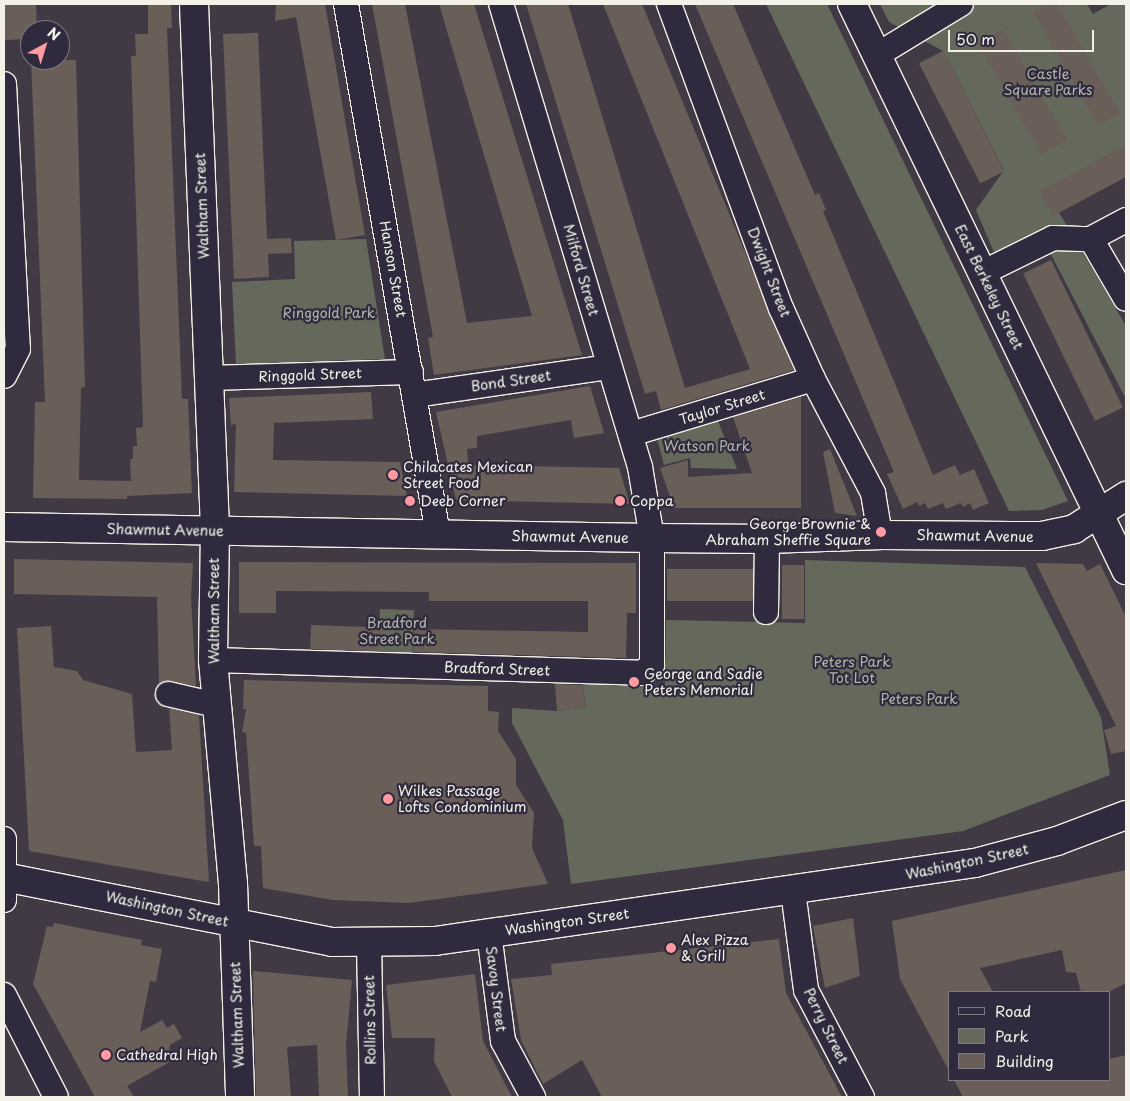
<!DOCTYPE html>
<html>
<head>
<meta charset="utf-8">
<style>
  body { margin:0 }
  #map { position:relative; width:1130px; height:1101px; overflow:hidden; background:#413a45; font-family:"Playpen Sans",sans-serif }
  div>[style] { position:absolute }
  .green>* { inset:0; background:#64695b; transform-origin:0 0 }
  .building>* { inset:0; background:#6a5e59; transform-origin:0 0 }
  .roads { filter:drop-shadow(1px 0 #f4f1e8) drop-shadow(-1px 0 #f4f1e8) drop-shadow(0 1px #f4f1e8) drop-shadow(0 -1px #f4f1e8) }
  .minor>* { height:24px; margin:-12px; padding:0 12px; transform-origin:12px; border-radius:12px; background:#2f2a3d }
  .major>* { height:28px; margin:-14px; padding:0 14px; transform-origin:14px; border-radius:14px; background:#2f2a3d }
  .dots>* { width:14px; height:14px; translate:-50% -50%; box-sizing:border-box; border:2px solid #2f2a3d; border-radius:50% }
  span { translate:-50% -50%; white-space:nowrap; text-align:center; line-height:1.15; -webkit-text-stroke:4.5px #2f2a3d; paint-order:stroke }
  .park-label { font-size:14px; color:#b3b4a9 }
  .street-label { font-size:14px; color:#f4f1e8 }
  .poi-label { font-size:14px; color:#f4f1e8 }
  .left { translate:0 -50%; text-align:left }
  .right { translate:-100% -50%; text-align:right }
  .frame { position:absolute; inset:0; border:5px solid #f4f1e8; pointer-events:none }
  .legend { position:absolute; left:948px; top:991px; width:162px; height:90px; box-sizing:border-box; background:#2f2a3d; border:1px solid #7e7a81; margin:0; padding:6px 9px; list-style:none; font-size:15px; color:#f4f1e8 }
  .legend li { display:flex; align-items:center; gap:10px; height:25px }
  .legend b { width:25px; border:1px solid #7e7a81 }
  .north { position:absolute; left:20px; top:20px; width:50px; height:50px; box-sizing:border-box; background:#2f2a3d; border:1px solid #7e7a81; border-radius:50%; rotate:39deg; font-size:14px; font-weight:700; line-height:20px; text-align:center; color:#f4f1e8 }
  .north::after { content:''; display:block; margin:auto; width:18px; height:22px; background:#ff9aa2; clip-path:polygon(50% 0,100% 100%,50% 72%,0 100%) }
  .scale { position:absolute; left:948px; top:30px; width:146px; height:22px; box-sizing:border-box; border:2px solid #f4f1e8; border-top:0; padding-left:6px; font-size:15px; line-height:18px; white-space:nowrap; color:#f4f1e8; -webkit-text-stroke:4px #2f2a3d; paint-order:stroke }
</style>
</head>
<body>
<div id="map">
  <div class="green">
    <i style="clip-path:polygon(766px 4px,827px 4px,1068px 501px,1042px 510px,1009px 511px)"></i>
    <i style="clip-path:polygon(880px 4px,1087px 4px,1093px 14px,1111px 4px,1126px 4px,1126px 149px,1047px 192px,1126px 326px,1126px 399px,1043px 239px,999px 264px,976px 210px,1004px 170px,943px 51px,889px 22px)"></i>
    <i style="clip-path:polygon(366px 239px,385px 359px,236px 364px,232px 282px,295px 279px,294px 241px)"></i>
    <i style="clip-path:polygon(718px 421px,737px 469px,691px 468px,690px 458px,664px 465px,657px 439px)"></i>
    <i style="clip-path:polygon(805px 560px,1025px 567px,1101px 717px,1110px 775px,963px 831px,571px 884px,563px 820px,512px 723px,512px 708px,557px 711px,586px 707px,582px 683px,665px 686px,666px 620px,805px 623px)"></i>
    <i style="left:380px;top:609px;width:34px;height:44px;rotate:2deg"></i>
  </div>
  <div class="building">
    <i style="clip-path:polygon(4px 4px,36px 4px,37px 30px,30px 30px,30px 39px,4px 40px)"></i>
    <i style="clip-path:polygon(148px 4px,171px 4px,172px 28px,167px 28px,182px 399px,188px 399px,192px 493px,127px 496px,127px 499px,33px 498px,35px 402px,45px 402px,31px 60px,76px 60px,85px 387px,81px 388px,79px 480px,131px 481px,130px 459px,133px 459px,133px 446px,137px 446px,136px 428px,143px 427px,131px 56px,136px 56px,135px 34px,148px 34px)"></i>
    <i style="clip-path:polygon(276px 4px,325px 4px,365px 235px,336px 240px,296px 17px,275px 21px)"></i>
    <i style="clip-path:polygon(372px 4px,405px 4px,467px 323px,532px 316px,439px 4px,474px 4px,582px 355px,434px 375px,428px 338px,433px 337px)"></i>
    <i style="clip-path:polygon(526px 4px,568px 4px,685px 388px,750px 369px,603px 4px,642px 4px,794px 370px,661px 410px,656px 391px,645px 394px)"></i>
    <i style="clip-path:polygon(695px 4px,733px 4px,815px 195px,819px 193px,826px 210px,823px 211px,933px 475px,955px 465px,960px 475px,974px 469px,989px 503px,973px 510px,970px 503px,963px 507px,961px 503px,946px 509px,943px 503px,928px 509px,925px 503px,919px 506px,917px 502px,903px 509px,887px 474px,894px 472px)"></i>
    <i style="clip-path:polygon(1048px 4px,1057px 4px,1120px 113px,1098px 125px,1033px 12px)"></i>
    <i style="left:1003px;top:29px;width:128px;height:29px;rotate:60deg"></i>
    <i style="clip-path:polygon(258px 33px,267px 239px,291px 238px,292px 253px,268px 254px,269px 277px,234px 279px,223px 34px)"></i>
    <i style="left:943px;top:51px;width:135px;height:27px;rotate:63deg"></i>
    <i style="clip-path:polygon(1126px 145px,1126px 177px,1053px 216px,1040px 191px)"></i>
    <i style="left:1051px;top:260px;width:164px;height:31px;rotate:64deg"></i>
    <i style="clip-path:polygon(590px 386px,604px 433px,574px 438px,571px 420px,477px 436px,477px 448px,467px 449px,468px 465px,619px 468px,630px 504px,456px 500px,436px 412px)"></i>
    <i style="clip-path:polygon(371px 392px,373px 419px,274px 423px,273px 460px,400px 462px,407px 496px,234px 492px,236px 424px,231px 425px,229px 398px)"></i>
    <i style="clip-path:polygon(801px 397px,801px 508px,674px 508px,660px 468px,688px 460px,688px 477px,752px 473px,733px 417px)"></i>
    <i style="clip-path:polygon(830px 449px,857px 516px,835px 513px,823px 452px)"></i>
    <i style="clip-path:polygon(14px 559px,193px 563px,191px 597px,196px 686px,170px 681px,159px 684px,157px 597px,14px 594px)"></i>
    <i style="clip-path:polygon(239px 562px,636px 563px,636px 613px,627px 613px,626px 658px,413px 652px,414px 629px,588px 632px,588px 601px,429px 601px,429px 592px,276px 591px,276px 613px,239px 613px)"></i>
    <i style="clip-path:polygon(1036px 563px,1083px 564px,1087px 571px,1100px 564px,1126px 617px,1126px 751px,1111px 754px,1104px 730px,1116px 726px)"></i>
    <i style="left:782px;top:565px;width:22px;height:54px"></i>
    <i style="left:667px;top:569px;width:86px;height:32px"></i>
    <i style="left:311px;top:625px;width:69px;height:24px;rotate:2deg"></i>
    <i style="clip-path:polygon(51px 626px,54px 667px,77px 671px,83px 680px,132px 694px,136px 752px,172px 750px,169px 708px,199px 715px,209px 882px,29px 851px,17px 628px)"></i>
    <i style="clip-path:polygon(244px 680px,488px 686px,488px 711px,499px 712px,498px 731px,516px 759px,516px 785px,534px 813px,532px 848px,548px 884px,409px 903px,333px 900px,263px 888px,261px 846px,254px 846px,246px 733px,242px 732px,246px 709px,243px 709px)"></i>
    <i style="clip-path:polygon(555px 684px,582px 685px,586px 707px,557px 711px)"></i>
    <i style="clip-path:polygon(1126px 870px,1126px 983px,1109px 992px,1081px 992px,1076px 973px,1066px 972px,1062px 950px,980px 968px,993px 992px,949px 992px,949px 1071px,900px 979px,892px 921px)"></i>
    <i style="clip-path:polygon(853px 918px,860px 976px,825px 988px,813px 926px)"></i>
    <i style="clip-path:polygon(54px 923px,142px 940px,141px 945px,162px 949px,156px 982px,150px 981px,140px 1032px,162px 1020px,167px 1028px,174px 1024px,182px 1038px,170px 1045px,168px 1063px,127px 1086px,134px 1097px,95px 1097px,33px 984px,47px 926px,53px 927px)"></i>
    <i style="clip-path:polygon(779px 939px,786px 993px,842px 1097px,602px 1097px,582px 1060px,543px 1084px,521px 1040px,511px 979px,552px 975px,551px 964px)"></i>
    <i style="clip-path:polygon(253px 971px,352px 980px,346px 1045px,348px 1097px,319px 1097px,317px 1045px,287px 1047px,291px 1097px,256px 1097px)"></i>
    <i style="clip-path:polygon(475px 974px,483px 1041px,512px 1097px,452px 1097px,434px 1061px,435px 1038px,392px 1038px,386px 985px)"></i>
    <i style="clip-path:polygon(1126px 1055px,1126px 1097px,963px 1097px,954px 1080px,1109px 1080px,1109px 1059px)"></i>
  </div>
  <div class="roads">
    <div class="minor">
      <i style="left:346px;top:4px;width:538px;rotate:80.15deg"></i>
      <i style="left:669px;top:4px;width:324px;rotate:69.8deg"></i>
      <i style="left:781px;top:308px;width:78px;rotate:65.7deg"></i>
      <i style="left:813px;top:379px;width:129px;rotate:62.2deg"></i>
      <i style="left:873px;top:493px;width:43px;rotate:80.5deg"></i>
      <i style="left:877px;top:55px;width:98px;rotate:-31.3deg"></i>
      <i style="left:4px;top:84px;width:265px;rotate:87deg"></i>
      <i style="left:18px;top:349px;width:30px;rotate:117deg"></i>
      <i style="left:1126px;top:220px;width:40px;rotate:152deg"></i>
      <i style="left:1091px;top:239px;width:69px;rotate:59.7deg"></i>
      <i style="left:982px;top:273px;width:79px;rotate:-26.2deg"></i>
      <i style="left:1053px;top:238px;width:38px;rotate:2deg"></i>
      <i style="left:209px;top:378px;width:202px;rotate:-1.7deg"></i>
      <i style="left:414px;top:395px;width:196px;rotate:-8.2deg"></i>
      <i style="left:631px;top:434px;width:190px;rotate:-16.8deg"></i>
      <i style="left:766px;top:612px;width:73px;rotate:-89.2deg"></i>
      <i style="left:213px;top:660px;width:429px;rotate:1.7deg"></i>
      <i style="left:642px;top:673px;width:13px;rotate:-39deg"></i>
      <i style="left:652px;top:665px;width:127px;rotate:-90deg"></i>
      <i style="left:652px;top:538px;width:72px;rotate:-99.6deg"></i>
      <i style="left:640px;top:467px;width:483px;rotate:-106.7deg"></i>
      <i style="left:168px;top:694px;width:37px;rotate:13deg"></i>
      <i style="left:4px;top:839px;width:61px;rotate:90deg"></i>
      <i style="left:793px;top:891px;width:100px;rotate:82.5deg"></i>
      <i style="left:806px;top:990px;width:121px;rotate:62.4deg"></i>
      <i style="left:489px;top:933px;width:109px;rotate:82.6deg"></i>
      <i style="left:503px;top:1041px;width:64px;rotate:61.8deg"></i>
      <i style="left:369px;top:943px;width:154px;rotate:88.9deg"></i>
      <i style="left:4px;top:995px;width:114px;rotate:63deg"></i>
    </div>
    <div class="major">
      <i style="left:194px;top:4px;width:526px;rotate:87.71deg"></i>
      <i style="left:215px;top:530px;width:130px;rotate:90.9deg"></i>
      <i style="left:213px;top:660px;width:224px;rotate:84.9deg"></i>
      <i style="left:233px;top:883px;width:214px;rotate:88.1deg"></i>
      <i style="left:852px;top:4px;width:629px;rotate:64.17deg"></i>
      <i style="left:4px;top:527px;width:648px;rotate:0.97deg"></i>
      <i style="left:652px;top:538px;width:115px;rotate:0.5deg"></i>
      <i style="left:767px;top:539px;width:116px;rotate:-2deg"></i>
      <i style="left:883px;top:535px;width:159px;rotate:0.4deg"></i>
      <i style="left:1042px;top:536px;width:33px;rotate:-12deg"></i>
      <i style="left:1074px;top:529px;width:62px;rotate:-32.4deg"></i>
      <i style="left:4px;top:877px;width:334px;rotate:11.2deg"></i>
      <i style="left:332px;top:942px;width:103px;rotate:-0.6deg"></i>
      <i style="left:435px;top:941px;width:546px;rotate:-8.22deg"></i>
      <i style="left:975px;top:863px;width:85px;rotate:-15deg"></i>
      <i style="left:1057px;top:841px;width:74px;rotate:-20.6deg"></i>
    </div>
  </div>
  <div class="dots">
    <i style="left:393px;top:475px;background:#ff9aa2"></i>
    <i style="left:410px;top:501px;background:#ff9aa2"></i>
    <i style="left:620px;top:501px;background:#ff9aa2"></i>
    <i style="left:881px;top:532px;background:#ff9aa2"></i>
    <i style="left:634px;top:682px;background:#ff9aa2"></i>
    <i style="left:388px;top:799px;background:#ff9aa2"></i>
    <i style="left:671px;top:948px;background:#ff9aa2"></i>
    <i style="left:106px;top:1055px;background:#ff9aa2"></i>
  </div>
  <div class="park-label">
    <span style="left:1048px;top:82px">Castle<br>Square Parks</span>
    <span style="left:329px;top:313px">Ringgold Park</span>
    <span style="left:707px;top:446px">Watson Park</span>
    <span style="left:397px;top:631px">Bradford<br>Street Park</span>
    <span style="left:852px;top:670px">Peters Park<br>Tot Lot</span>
    <span style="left:919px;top:699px">Peters Park</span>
  </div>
  <div class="street-label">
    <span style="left:202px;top:206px;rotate:-92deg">Waltham Street</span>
    <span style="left:393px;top:269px;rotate:80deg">Hanson Street</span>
    <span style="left:581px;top:270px;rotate:74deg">Milford Street</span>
    <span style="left:769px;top:272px;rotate:69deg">Dwight Street</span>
    <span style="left:989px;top:287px;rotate:64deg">East Berkeley Street</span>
    <span style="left:310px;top:375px;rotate:-2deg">Ringgold Street</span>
    <span style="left:511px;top:381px;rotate:-8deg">Bond Street</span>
    <span style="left:722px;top:407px;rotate:-17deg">Taylor Street</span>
    <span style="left:165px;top:530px;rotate:1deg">Shawmut Avenue</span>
    <span style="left:975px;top:536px;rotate:1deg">Shawmut Avenue</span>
    <span style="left:570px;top:537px;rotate:1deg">Shawmut Avenue</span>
    <span style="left:214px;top:611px;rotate:-90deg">Waltham Street</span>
    <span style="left:497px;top:669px;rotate:2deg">Bradford Street</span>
    <span style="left:967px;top:862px;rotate:-12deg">Washington Street</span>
    <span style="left:167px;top:909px;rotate:12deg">Washington Street</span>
    <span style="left:567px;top:922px;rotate:-8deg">Washington Street</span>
    <span style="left:496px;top:989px;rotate:83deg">Savoy Street</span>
    <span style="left:237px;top:1015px;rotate:-92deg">Waltham Street</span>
    <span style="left:370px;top:1020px;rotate:-91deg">Rollins Street</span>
    <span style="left:826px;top:1026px;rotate:64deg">Perry Street</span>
  </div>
  <div class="poi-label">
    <span class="left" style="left:403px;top:475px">Chilacates Mexican<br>Street Food</span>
    <span class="left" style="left:420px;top:501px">Deeb Corner</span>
    <span class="left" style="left:630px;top:501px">Coppa</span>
    <span class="right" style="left:871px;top:532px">George Brownie &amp;<br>Abraham Sheffie Square</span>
    <span class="left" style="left:644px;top:682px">George and Sadie<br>Peters Memorial</span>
    <span class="left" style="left:398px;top:799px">Wilkes Passage<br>Lofts Condominium</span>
    <span class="left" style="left:681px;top:948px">Alex Pizza<br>&amp; Grill</span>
    <span class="left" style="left:116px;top:1055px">Cathedral High</span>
  </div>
  <div class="frame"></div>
  <ul class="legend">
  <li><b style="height:6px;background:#2f2a3d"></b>Road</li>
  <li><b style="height:14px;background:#64695b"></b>Park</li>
  <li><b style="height:14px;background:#6a5e59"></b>Building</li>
  </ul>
  <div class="north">N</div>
  <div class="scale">50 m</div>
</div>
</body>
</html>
